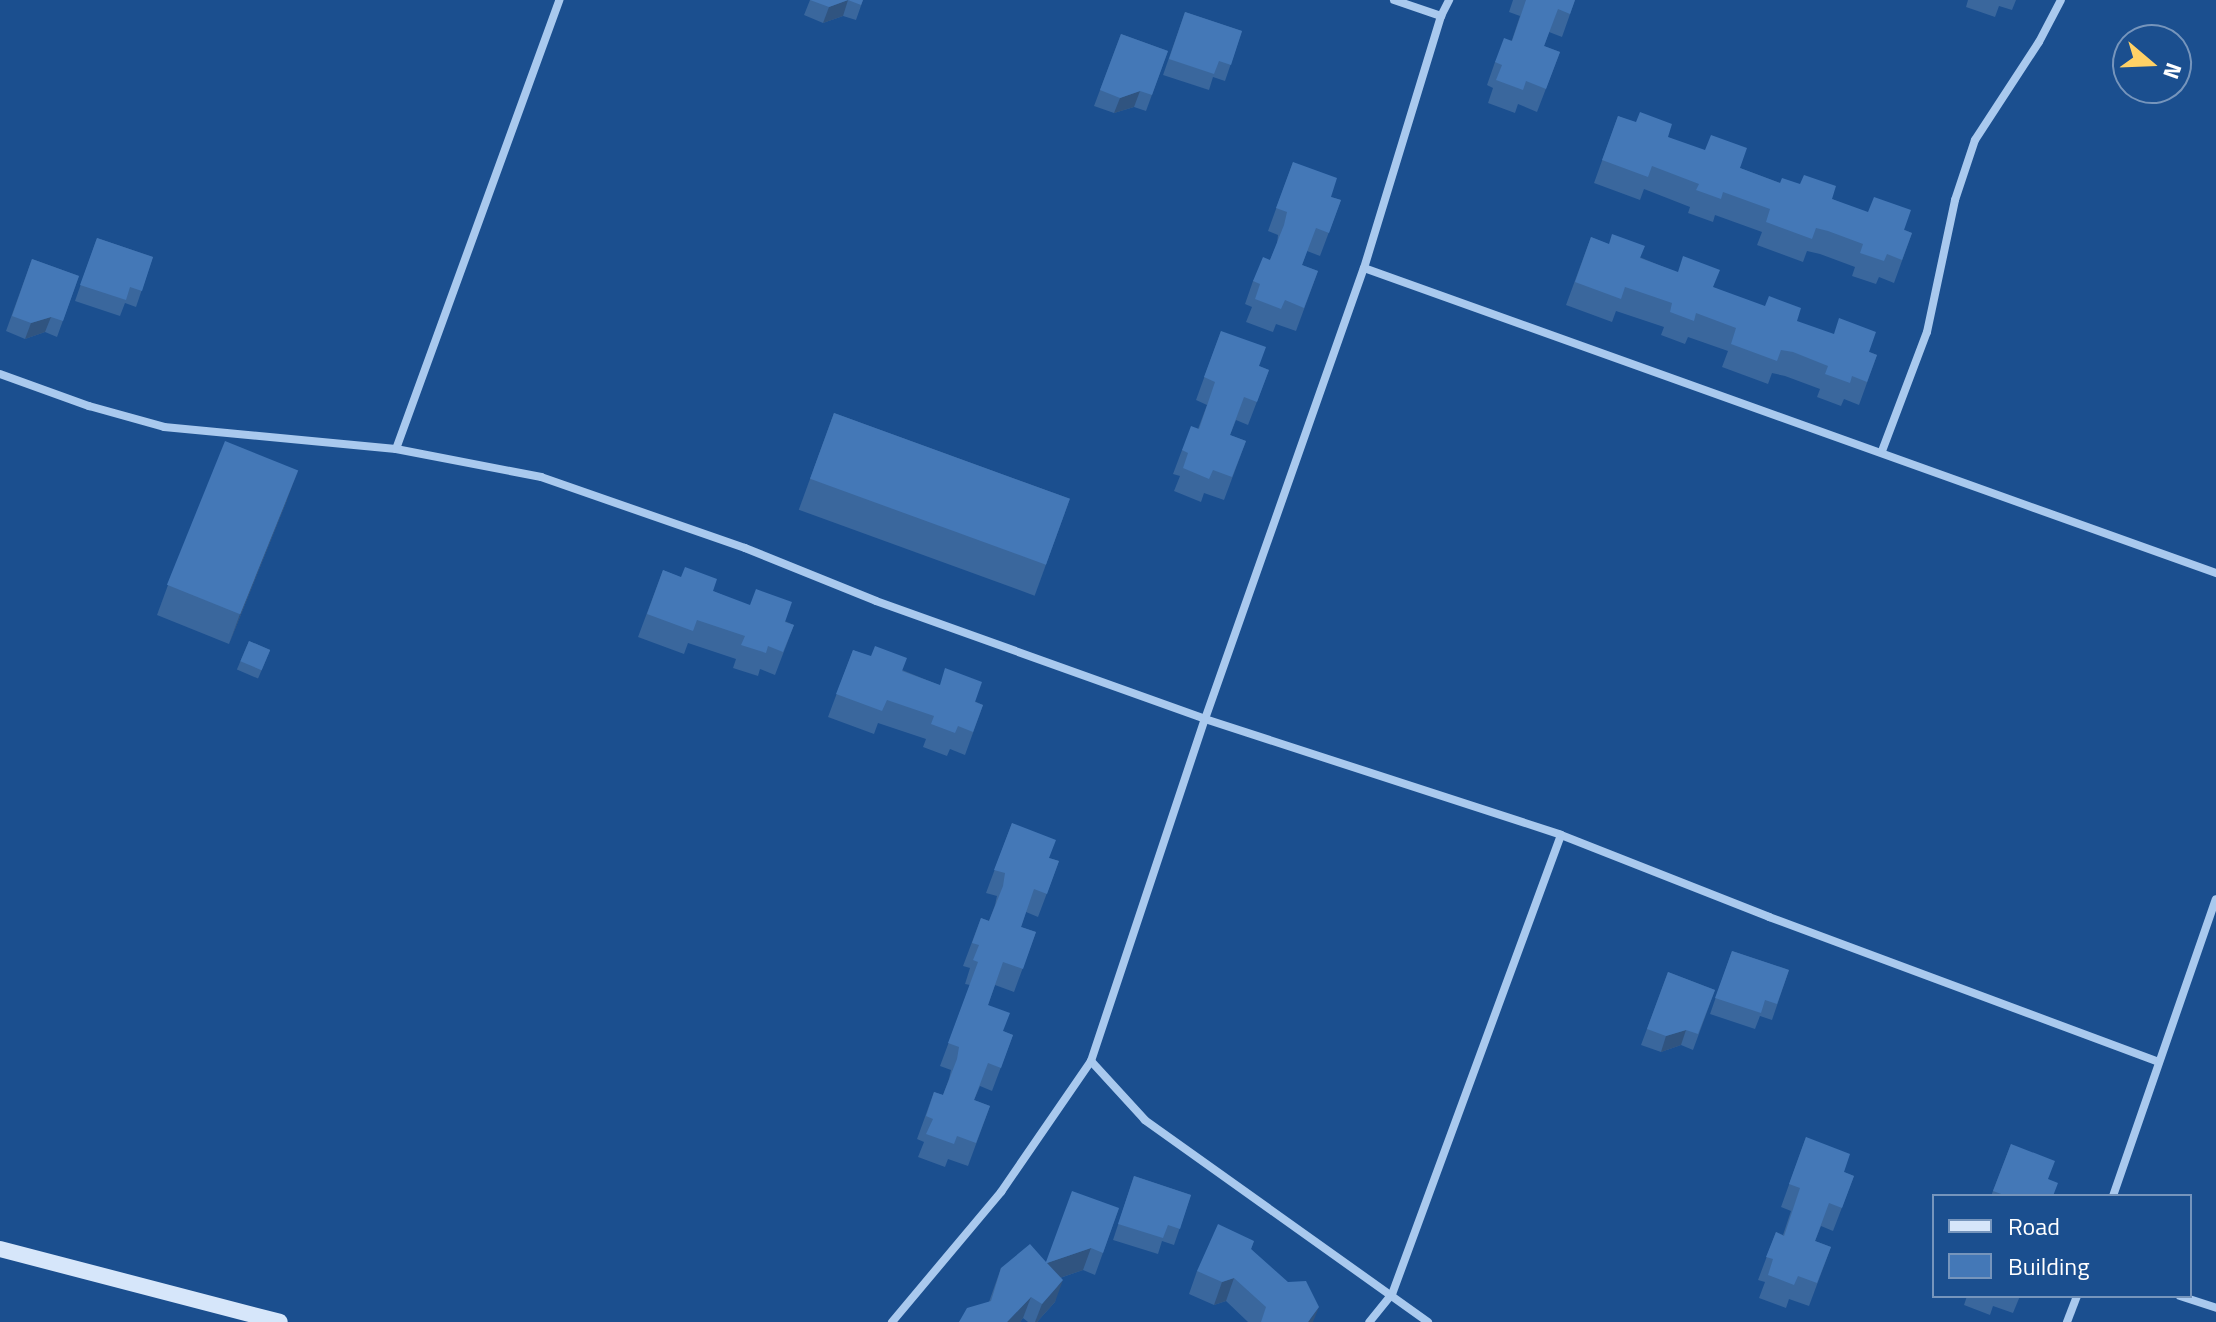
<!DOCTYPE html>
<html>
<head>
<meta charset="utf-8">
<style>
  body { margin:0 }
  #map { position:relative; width:2216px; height:1322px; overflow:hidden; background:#1b4f8f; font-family:"Titillium Web",sans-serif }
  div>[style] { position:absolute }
  .street>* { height:8px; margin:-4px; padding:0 4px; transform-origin:4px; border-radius:4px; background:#a9c9ee }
  .secondary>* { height:16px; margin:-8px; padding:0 8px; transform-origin:8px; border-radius:8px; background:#d6e6fa }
  .wall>* { inset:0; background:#3a679d; transform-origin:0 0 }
  .shaded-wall>* { inset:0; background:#305480 }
  .building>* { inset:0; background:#4478b7; transform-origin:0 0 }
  span { translate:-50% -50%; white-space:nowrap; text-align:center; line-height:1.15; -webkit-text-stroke:6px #1b4f8f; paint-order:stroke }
  .legend { position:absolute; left:1932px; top:1194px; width:260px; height:104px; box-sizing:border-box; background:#1b4f8f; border:2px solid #7695bc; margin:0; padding:10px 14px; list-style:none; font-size:24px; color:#fff }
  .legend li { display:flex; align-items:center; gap:16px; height:40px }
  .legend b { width:40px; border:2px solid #7695bc }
  .north { position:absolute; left:2112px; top:24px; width:80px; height:80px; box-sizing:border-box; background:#1b4f8f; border:2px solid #7695bc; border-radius:50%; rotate:109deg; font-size:22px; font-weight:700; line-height:32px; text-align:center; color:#fff }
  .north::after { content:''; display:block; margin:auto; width:28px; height:36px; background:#ffd166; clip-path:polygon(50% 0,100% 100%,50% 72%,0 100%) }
</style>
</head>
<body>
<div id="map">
  <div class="street">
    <i style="left:1394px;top:0;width:50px;rotate:18.8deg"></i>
    <i style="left:1441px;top:16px;width:18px;rotate:-63deg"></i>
    <i style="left:1364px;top:268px;width:905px;rotate:19.7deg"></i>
    <i style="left:0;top:374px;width:95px;rotate:19.8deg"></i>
    <i style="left:89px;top:406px;width:78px;rotate:15.6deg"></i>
    <i style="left:164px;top:427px;width:233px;rotate:5.4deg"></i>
    <i style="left:396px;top:449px;width:148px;rotate:10.9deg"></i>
    <i style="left:541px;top:477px;width:216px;rotate:19.2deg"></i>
    <i style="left:745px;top:548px;width:141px;rotate:22deg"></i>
    <i style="left:876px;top:601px;width:350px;rotate:19.7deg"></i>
    <i style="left:1205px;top:719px;width:374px;rotate:18deg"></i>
    <i style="left:1561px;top:835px;width:489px;rotate:110.2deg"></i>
    <i style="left:1392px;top:1294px;width:36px;rotate:129deg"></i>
    <i style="left:396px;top:449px;width:478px;rotate:-70deg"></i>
    <i style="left:1882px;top:451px;width:127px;rotate:-69.3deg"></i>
    <i style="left:1927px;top:332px;width:135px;rotate:-78deg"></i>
    <i style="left:1955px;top:200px;width:63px;rotate:-71.6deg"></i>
    <i style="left:1975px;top:140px;width:117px;rotate:-56.9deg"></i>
    <i style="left:2039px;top:42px;width:47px;rotate:-62.4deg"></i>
    <i style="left:1561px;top:835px;width:224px;rotate:21.5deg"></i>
    <i style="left:1769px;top:917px;width:416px;rotate:20.4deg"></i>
    <i style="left:2113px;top:1196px;width:314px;rotate:-70.9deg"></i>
    <i style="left:2180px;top:1296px;width:38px;rotate:18deg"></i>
    <i style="left:892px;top:1322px;width:170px;rotate:-50deg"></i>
    <i style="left:1001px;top:1192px;width:159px;rotate:-55.5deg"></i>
    <i style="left:1428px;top:1322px;width:348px;rotate:-144.5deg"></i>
    <i style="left:1145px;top:1120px;width:80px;rotate:-132.5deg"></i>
    <i style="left:1091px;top:1061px;width:360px;rotate:-71.6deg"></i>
    <i style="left:1205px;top:719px;width:478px;rotate:-70.6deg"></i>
    <i style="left:1364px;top:268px;width:264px;rotate:-73deg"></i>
    <i style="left:2067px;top:1322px;width:28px;rotate:-69deg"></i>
  </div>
  <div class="secondary">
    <i style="left:0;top:1249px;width:289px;rotate:14.6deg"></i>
  </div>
  <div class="wall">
    <i style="clip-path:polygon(810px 0,863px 0,856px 20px,843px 16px,823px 23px,804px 15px)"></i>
    <i style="clip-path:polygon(1513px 0,1575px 0,1562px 37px,1549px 32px,1544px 46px,1560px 52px,1537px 112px,1518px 104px,1515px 113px,1488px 103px,1493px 88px,1487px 85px,1495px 62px,1512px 40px,1520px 16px,1509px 12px)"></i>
    <i style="clip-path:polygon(1968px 0,2016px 0,2012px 10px,1999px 6px,1995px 17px,1966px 7px)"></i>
    <i style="clip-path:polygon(1185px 12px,1242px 31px,1225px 81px,1213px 77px,1209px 90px,1163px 75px)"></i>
    <i style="clip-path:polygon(1121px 34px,1168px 51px,1146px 111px,1134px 107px,1114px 113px,1094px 106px)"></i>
    <i style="clip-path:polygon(1618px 116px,1740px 168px,1780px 183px,1832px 199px,1912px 233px,1894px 283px,1879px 277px,1876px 284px,1852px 276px,1855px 267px,1820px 254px,1807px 251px,1803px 262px,1757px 245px,1762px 232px,1715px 215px,1713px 222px,1688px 213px,1690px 207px,1644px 189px,1640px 200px,1594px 183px)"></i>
    <i style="clip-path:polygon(1293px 162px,1331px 197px,1341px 200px,1320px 256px,1307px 251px,1302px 265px,1318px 271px,1296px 331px,1276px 324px,1273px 332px,1246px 322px,1252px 307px,1245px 304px,1253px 281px,1270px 260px,1277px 244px,1278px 235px,1268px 231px)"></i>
    <i style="clip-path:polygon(1591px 237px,1877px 355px,1859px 405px,1844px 399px,1841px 406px,1817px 397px,1820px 389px,1785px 376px,1772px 373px,1768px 384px,1722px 367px,1728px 351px,1688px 337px,1685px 344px,1661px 335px,1664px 327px,1616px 311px,1612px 322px,1566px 305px)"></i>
    <i style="clip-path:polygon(97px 238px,153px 257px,136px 307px,125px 303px,120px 316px,75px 301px)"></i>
    <i style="clip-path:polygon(32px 259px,79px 276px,57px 337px,45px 332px,25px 339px,6px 331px)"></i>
    <i style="clip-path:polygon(1221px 331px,1259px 366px,1269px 370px,1248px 425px,1236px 420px,1230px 435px,1246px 441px,1224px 500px,1204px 493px,1201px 502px,1174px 491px,1180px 476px,1173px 474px,1182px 450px,1198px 429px,1207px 405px,1196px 400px)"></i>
    <i style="left:834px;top:413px;width:251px;height:103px;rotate:20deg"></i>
    <i style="clip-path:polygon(287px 500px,229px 644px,157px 615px,168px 585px)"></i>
    <i style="clip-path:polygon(663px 570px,794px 625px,775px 675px,760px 669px,758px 676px,733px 668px,736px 659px,688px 643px,684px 654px,638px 637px)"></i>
    <i style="left:249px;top:641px;width:23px;height:31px;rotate:23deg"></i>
    <i style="clip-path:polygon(853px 650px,939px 685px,983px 705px,965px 755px,950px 749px,947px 756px,923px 747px,926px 739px,878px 723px,874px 734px,828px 717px)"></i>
    <i style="clip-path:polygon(1012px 823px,1049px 858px,1059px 861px,1038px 917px,1026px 912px,1021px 927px,1036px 932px,1014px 992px,995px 985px,988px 1005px,1003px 1031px,1013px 1035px,992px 1091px,980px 1086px,974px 1100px,990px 1106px,968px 1166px,948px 1159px,945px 1167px,918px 1157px,924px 1142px,917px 1139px,934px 1092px,943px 1095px,949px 1079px,951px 1070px,940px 1066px,970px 985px,965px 984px,970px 968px,963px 966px,981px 918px,989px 921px,995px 905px,997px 896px,986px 893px)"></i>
    <i style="clip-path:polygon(1732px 951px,1789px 970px,1772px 1020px,1760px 1016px,1755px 1029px,1710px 1014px)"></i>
    <i style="clip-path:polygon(1668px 972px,1715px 990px,1693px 1050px,1681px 1045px,1661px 1052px,1641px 1045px)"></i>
    <i style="clip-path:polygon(1806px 1137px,1844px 1172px,1854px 1176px,1833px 1231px,1821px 1226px,1815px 1241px,1831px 1247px,1809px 1306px,1789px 1299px,1786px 1308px,1759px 1298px,1765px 1282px,1758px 1280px,1776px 1232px,1783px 1235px,1791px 1211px,1781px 1207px)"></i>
    <i style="clip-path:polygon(2011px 1144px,2048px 1179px,2053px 1196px,1991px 1196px)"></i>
    <i style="clip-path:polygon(1134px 1176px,1191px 1195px,1174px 1245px,1162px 1241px,1158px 1254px,1113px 1240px)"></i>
    <i style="clip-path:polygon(1119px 1208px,1095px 1275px,1083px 1270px,1060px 1278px,1055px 1302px,1037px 1322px,1028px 1322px,1023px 1318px,1020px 1322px,959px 1322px,989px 1302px,1001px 1268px,1046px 1262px)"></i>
    <i style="clip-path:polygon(1254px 1241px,1251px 1249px,1313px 1322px,1248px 1322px,1226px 1301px,1214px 1305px,1189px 1294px,1197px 1271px)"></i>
    <i style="clip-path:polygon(1967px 1296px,2020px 1296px,2013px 1313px,1993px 1306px,1990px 1315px,1964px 1305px)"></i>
  </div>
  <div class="shaded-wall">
    <i style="clip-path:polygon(848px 0,843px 16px,823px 23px,829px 7px)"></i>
    <i style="clip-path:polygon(1140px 91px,1134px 107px,1114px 113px,1120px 98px)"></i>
    <i style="clip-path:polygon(51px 317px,45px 332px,25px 339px,31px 323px)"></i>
    <i style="clip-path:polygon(298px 470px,287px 500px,229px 644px,240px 614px)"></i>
    <i style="clip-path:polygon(1686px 1030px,1681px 1045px,1661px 1052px,1666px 1036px)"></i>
    <i style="clip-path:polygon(1091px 1248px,1083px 1270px,1039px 1285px,1047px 1263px)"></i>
    <i style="clip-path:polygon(1234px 1278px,1226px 1301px,1214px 1305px,1222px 1282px)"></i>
    <i style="clip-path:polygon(1063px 1280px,1055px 1302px,1037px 1322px,1035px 1322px,1042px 1304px)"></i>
    <i style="clip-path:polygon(1031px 1297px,1023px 1318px,1020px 1322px,1007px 1322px)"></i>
    <i style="clip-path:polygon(1319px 1307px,1313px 1322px,1308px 1322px)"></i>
  </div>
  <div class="building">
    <i style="clip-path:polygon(810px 0,863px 0,861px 5px,848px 0,829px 7px)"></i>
    <i style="clip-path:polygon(1526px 0,1575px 0,1570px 14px,1558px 9px,1544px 46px,1560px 52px,1546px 89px,1526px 81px,1523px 90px,1496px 80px,1502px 65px,1495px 62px,1504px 38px,1512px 41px)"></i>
    <i style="clip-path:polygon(1185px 12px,1242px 31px,1231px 65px,1219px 61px,1214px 74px,1169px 59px)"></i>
    <i style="clip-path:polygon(1121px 34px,1168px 51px,1152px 95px,1140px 91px,1120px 98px,1100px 90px)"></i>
    <i style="clip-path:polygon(1640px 112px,1672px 124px,1668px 137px,1705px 150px,1711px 135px,1747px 148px,1740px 168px,1780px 183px,1782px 178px,1800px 184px,1804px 175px,1836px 186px,1832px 199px,1868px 212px,1874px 197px,1911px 210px,1904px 230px,1912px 233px,1902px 260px,1887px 254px,1884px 261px,1860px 253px,1863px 244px,1828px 231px,1816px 228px,1812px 239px,1766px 222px,1770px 209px,1723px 192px,1721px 199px,1696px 190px,1699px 184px,1652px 166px,1648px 177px,1602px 160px,1618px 116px,1636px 122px)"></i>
    <i style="clip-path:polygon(1293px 162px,1337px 178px,1331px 197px,1341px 200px,1329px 233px,1316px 228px,1302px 265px,1318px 271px,1304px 308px,1285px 300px,1281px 309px,1255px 299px,1260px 284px,1253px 281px,1263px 257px,1270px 260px,1284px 225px,1287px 212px,1276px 208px)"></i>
    <i style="clip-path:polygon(1612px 234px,1645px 246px,1640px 258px,1678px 272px,1683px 256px,1720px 270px,1713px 287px,1765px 306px,1769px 296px,1801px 308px,1797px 321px,1834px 334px,1839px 318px,1876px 332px,1869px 352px,1877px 355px,1867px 382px,1852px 376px,1850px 383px,1825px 374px,1828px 366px,1793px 352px,1781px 350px,1777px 361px,1731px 344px,1736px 328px,1696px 313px,1694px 321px,1670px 312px,1672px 303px,1637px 291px,1625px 287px,1621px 299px,1575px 282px,1591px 237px,1609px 244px)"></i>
    <i style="clip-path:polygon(97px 238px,153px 257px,142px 291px,130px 287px,126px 300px,80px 285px)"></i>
    <i style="clip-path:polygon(32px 259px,79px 276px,63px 321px,51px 317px,31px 323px,12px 316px)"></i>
    <i style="clip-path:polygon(1221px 331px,1266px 347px,1259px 366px,1269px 370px,1257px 402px,1244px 397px,1230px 435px,1246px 441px,1232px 477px,1213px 470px,1209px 479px,1183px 468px,1188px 453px,1182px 450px,1191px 426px,1199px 429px,1215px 382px,1204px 377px)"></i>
    <i style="left:834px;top:413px;width:251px;height:70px;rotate:20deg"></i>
    <i style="left:225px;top:441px;width:79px;height:155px;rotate:22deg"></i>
    <i style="clip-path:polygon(685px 567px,717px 579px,713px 591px,750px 605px,756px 589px,792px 602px,785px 622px,794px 625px,783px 652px,768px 646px,766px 653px,741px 645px,745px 636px,697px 620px,693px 631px,647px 614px,663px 570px,681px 577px)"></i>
    <i style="left:249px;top:641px;width:23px;height:22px;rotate:23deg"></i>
    <i style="clip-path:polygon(875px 646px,907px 658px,902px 671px,940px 685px,945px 668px,982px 682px,975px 702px,983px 705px,973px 732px,958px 726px,955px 733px,931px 724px,934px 716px,887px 700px,882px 711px,836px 694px,853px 650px,871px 656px)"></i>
    <i style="clip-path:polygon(1012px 823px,1056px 840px,1049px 858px,1059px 861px,1047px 894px,1034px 889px,1021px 927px,1036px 932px,1023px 969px,1003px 962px,988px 1005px,1010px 1013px,1003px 1031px,1013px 1035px,1001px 1068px,988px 1063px,974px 1100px,990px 1106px,976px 1143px,957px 1136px,954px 1144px,926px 1134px,933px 1119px,926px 1116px,934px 1092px,943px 1095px,957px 1059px,959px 1047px,948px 1043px,978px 962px,973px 960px,979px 945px,972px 943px,981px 918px,989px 921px,1003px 886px,1005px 873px,994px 870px)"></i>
    <i style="clip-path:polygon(1732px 951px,1789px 970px,1777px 1004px,1765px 1000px,1761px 1013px,1715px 998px)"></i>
    <i style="clip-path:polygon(1668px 972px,1715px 990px,1698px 1034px,1686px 1030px,1666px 1036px,1647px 1029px)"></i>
    <i style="clip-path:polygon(1806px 1137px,1850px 1154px,1844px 1172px,1854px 1176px,1842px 1208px,1829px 1203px,1815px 1241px,1831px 1247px,1817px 1283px,1798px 1276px,1794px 1285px,1768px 1275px,1773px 1259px,1766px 1257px,1776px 1232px,1784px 1236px,1800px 1188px,1789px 1184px)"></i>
    <i style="clip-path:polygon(2011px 1144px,2055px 1161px,2048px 1179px,2058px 1183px,2053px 1196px,2004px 1196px,2004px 1195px,1993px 1191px)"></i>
    <i style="clip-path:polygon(1134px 1176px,1191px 1195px,1180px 1229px,1168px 1225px,1163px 1238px,1118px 1224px)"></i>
    <i style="clip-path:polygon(1072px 1191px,1119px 1208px,1103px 1253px,1091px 1248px,1047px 1263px,1063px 1280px,1042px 1304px,1031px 1297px,1007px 1322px,959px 1322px,967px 1308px,991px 1301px,1001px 1268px,1030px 1244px,1046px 1262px)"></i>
    <i style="clip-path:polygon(1218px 1224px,1254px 1241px,1251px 1249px,1288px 1282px,1306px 1281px,1319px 1307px,1308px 1322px,1261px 1322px,1266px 1307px,1234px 1278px,1222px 1282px,1197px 1271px)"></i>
  </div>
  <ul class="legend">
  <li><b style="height:10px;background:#d6e6fa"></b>Road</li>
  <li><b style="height:22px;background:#4478b7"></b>Building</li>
  </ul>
  <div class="north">N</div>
</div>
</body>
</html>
